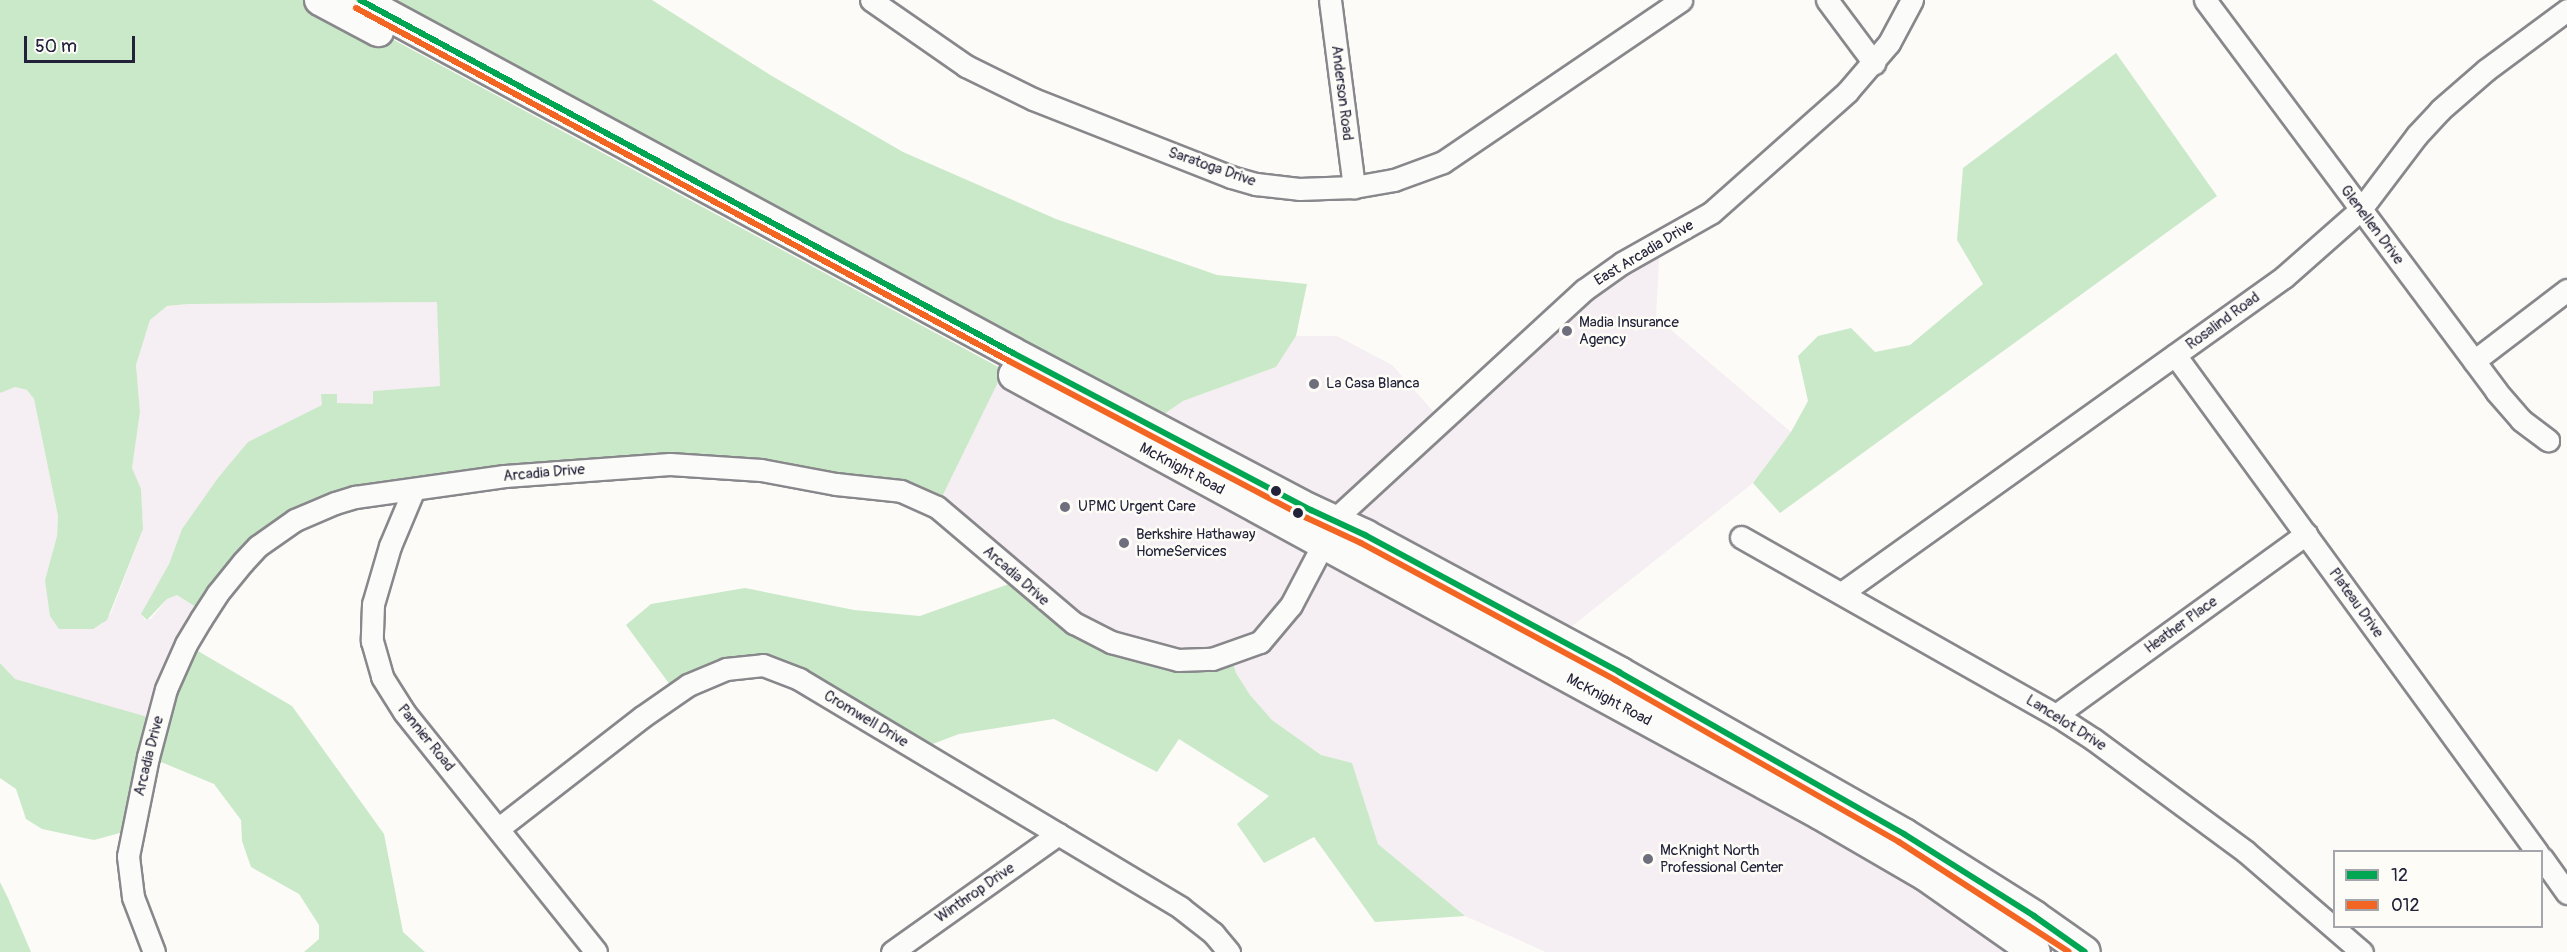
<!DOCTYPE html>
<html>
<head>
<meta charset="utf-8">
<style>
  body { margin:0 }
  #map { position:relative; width:2567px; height:952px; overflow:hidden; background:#fcfbf8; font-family:Pangolin,sans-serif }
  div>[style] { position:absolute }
  .built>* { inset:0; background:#f5eef2 }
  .green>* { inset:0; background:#cae9c8 }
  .roads { filter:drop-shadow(2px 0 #88888c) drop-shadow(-2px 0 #88888c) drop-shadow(0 2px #88888c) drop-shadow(0 -2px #88888c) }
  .minor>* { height:21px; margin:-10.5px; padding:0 10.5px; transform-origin:10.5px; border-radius:10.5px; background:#fbfbf9 }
  .highway>* { height:30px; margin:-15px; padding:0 15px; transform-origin:15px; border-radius:15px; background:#fbfbf9 }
  .bus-1>* { height:6px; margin:-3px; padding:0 3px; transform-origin:3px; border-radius:3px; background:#00a651 }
  .bus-2>* { height:6px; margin:-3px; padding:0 3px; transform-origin:3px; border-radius:3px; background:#f26522 }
  .dots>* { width:16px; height:16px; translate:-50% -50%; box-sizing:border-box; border:3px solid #fdfcf7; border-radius:50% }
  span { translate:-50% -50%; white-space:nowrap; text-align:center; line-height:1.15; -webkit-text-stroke:5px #fdfcf7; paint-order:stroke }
  .street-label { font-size:15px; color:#22223b }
  .poi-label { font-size:15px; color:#22223b }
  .left { translate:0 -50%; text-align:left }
  .legend { position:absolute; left:2333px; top:850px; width:210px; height:78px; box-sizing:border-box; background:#fdfcf7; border:2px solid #a5a5ac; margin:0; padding:8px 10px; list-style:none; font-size:18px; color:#22223b }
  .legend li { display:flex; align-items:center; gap:12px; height:30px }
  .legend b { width:30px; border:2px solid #a5a5ac }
  .scale { position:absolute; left:24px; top:36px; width:111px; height:27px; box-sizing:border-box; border:3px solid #22223b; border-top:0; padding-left:8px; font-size:18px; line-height:21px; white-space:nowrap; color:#22223b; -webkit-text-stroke:4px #fdfcf7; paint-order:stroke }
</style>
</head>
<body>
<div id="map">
  <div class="built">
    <i style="clip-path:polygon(1660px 242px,1656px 317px,1791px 432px,1753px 483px,1557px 638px,1150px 424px,1183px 401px,1276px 367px,1296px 336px,1337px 336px,1392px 365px,1441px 420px,1511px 354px)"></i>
    <i style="clip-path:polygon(438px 302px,440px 386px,373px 391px,373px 404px,322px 405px,248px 442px,182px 529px,169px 564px,142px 616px,145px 620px,151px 619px,167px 599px,177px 595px,205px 613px,158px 721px,15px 679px,0 663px,0 393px,14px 387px,27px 390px,34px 399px,58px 516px,57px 536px,45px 580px,101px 625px,111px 613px,143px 529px,141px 490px,132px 468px,140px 412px,136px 365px,150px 320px,167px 306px,188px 304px)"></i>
    <i style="clip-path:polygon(1004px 370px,1312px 539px,1281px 599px,1239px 647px,1252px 646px,1324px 545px,2035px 952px,1546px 952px,1465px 916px,1378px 844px,1352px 764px,1321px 755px,1272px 720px,1250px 695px,1236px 673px,1230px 654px,1212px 659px,1111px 642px,937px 507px)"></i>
  </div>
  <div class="green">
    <i style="clip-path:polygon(0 0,320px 0,1004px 370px,937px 507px,761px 470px,505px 476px,295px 520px,205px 613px,177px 595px,167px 599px,147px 620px,141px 614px,169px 564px,182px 529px,218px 478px,248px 442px,322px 405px,321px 394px,337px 394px,337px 403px,373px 404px,373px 391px,440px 386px,437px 302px,188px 304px,167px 306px,150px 320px,136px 365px,140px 412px,132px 468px,141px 489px,143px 529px,107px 620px,93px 629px,59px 629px,50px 616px,45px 580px,57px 536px,58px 516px,34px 399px,27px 390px,15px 387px,0 393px)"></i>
    <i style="clip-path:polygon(360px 0,652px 0,772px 76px,903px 152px,1056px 219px,1217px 275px,1307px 284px,1296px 336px,1276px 367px,1183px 401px,1150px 424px)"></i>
    <i style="clip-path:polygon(2116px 53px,2217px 196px,1780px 513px,1753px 483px,1791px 432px,1808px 401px,1798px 356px,1818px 336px,1851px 328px,1875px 352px,1910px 345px,1983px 284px,1957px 240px,1963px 168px)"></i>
    <i style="clip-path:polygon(1020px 580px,1145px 653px,1230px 654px,1236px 673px,1250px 695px,1272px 720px,1321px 755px,1352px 763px,1378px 844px,1465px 916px,1375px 922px,1314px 837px,1264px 863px,1237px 824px,1269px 796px,1179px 739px,1157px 772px,1054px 719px,959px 734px,917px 750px,763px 665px,676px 693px,626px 625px,651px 604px,745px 588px,854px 610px,920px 616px)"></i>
    <i style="clip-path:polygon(186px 644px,292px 706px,384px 834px,403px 932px,425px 952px,304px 952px,319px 939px,319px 925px,299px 894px,251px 867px,242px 841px,241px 820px,214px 784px,149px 757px,131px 830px,94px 840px,42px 829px,26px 819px,16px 789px,0 778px,0 663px,15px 679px,158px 720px)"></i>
    <i style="clip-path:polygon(0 882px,8px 898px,31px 952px,0 952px)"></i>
  </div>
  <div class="roads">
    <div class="minor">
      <i style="left:871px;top:0;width:116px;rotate:34.8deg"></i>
      <i style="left:966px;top:66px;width:75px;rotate:26.2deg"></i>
      <i style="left:1033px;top:99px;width:213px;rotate:21.5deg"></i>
      <i style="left:1231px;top:177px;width:26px;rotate:16deg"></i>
      <i style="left:1256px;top:184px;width:43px;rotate:6.6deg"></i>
      <i style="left:1299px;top:189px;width:55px;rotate:-2.1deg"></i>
      <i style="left:1354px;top:187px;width:41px;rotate:-9.9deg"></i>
      <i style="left:1394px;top:180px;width:52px;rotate:-20.2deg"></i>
      <i style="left:1443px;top:162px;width:288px;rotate:-34.2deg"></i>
      <i style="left:1330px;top:0;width:189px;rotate:82.7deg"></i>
      <i style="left:1827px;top:0;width:79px;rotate:53.3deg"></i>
      <i style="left:2205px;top:0;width:487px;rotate:53.3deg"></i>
      <i style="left:2496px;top:391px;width:38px;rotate:49deg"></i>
      <i style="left:2521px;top:420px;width:34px;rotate:37deg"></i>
      <i style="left:2175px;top:355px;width:615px;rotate:53.93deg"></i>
      <i style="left:2474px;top:361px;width:117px;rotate:-37.4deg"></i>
      <i style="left:414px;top:489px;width:62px;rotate:112.8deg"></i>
      <i style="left:390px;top:546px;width:60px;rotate:106.3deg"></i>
      <i style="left:373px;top:604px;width:37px;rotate:92deg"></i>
      <i style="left:372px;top:641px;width:37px;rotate:74deg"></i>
      <i style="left:382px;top:677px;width:41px;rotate:57.8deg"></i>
      <i style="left:404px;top:712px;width:307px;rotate:51.3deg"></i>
      <i style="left:1324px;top:529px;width:353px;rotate:-42.6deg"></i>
      <i style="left:1584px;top:290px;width:47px;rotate:-35.4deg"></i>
      <i style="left:1622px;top:263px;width:103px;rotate:-29.5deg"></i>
      <i style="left:1712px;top:212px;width:181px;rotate:-41.6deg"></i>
      <i style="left:1847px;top:92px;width:65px;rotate:-49.4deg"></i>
      <i style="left:1889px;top:43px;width:49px;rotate:-61.9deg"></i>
      <i style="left:1741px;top:537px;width:362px;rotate:29.5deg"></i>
      <i style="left:2056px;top:715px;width:44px;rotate:33deg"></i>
      <i style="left:2093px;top:739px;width:190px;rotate:36.4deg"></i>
      <i style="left:2246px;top:852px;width:153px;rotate:40.8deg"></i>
      <i style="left:1843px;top:592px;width:542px;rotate:-35.54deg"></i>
      <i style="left:2284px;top:277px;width:103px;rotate:-41.4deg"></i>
      <i style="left:2361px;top:209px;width:93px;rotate:-52.9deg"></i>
      <i style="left:2417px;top:135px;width:34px;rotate:-47deg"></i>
      <i style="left:2440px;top:110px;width:61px;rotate:-41deg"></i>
      <i style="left:2486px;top:70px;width:101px;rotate:-36.5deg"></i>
      <i style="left:2056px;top:715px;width:309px;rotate:-35.9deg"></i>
      <i style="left:499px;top:828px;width:181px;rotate:-37.8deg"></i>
      <i style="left:642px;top:717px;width:56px;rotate:-34.8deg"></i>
      <i style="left:688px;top:685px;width:41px;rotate:-22.8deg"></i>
      <i style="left:726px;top:669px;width:37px;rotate:-6deg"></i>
      <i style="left:763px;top:665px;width:39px;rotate:21deg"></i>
      <i style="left:799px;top:679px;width:445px;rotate:30.9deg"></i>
      <i style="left:1181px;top:908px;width:41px;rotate:38deg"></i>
      <i style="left:1213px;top:933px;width:25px;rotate:50deg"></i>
      <i style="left:2542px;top:858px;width:43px;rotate:54.5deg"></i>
      <i style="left:154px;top:952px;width:59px;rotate:-110.9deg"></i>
      <i style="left:133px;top:897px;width:41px;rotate:-97deg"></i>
      <i style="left:128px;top:856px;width:101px;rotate:-78.6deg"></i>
      <i style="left:148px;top:757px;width:70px;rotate:-75.2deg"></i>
      <i style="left:166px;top:689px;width:49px;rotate:-66deg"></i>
      <i style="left:186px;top:644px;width:29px;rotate:-59deg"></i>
      <i style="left:201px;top:619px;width:30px;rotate:-57deg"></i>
      <i style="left:217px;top:594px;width:41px;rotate:-50.9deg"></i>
      <i style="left:243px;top:562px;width:22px;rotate:-47deg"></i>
      <i style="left:258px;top:546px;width:45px;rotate:-35.1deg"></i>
      <i style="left:295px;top:520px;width:43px;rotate:-23deg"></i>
      <i style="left:335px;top:503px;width:21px;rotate:-17deg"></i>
      <i style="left:355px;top:497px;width:151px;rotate:-8deg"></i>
      <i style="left:505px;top:476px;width:165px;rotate:-4.2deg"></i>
      <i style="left:670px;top:464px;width:91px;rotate:3.8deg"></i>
      <i style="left:761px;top:470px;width:76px;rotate:10.6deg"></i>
      <i style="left:836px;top:484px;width:65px;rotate:6.1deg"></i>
      <i style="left:901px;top:491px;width:39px;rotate:24deg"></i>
      <i style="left:937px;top:507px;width:180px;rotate:40.3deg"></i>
      <i style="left:1074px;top:623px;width:42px;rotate:27.2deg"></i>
      <i style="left:1111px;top:642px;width:69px;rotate:15deg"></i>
      <i style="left:1178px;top:660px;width:34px;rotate:-2deg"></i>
      <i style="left:1212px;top:659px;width:51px;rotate:-19.5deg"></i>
      <i style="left:1260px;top:642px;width:48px;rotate:-50deg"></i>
      <i style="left:1291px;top:605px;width:84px;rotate:-62.2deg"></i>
      <i style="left:892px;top:952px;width:204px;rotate:-35.4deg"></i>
    </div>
    <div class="highway">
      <i style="left:320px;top:0;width:66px;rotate:28.1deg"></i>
      <i style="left:360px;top:0;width:742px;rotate:28.39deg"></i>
      <i style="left:1013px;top:353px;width:337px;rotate:27.8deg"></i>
      <i style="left:1311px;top:510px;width:60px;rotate:24.8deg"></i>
      <i style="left:1365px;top:535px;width:289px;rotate:28.3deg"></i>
      <i style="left:1619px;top:672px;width:328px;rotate:29.6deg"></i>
      <i style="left:1904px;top:834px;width:154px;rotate:32.2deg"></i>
      <i style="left:2034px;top:916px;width:62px;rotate:35.2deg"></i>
      <i style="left:1014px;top:375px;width:918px;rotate:28.58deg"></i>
      <i style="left:1820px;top:814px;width:121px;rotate:30.2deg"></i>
      <i style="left:1925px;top:875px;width:134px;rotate:35deg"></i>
    </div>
  </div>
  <div class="bus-1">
    <i style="left:360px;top:0;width:742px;rotate:28.39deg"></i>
    <i style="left:1013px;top:353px;width:337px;rotate:27.8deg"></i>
    <i style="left:1311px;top:510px;width:60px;rotate:24.8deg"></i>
    <i style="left:1365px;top:535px;width:289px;rotate:28.3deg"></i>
    <i style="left:1619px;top:672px;width:328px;rotate:29.6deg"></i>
    <i style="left:1904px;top:834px;width:154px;rotate:32.2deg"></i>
    <i style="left:2034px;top:916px;width:62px;rotate:35.2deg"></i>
  </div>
  <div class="bus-2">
    <i style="left:356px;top:8px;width:742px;rotate:28.39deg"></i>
    <i style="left:1009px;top:361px;width:337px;rotate:27.8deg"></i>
    <i style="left:1307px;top:518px;width:60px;rotate:24.8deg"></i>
    <i style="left:1361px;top:543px;width:289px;rotate:28.3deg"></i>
    <i style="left:1615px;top:680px;width:327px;rotate:29.7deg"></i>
    <i style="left:1899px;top:842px;width:202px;rotate:32.9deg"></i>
  </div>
  <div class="dots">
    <i style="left:1567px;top:331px;background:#6e6e7d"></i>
    <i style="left:1314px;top:384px;background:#6e6e7d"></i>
    <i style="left:1276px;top:491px;background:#22223b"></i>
    <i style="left:1065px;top:507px;background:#6e6e7d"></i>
    <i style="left:1298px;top:513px;background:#22223b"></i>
    <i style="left:1124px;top:543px;background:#6e6e7d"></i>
    <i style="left:1648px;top:859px;background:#6e6e7d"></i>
  </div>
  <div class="street-label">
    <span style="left:1342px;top:93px;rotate:83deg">Anderson Road</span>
    <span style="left:1212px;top:167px;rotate:19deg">Saratoga Drive</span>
    <span style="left:2372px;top:225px;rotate:53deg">Glenellen Drive</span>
    <span style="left:1644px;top:253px;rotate:-31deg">East Arcadia Drive</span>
    <span style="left:2223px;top:321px;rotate:-36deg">Rosalind Road</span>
    <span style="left:1182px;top:469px;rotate:28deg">McKnight Road</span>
    <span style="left:544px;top:473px;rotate:-5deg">Arcadia Drive</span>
    <span style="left:1016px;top:576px;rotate:41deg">Arcadia Drive</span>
    <span style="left:2356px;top:603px;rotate:54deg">Plateau Drive</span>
    <span style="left:2181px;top:625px;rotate:-36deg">Heather Place</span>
    <span style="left:1609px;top:700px;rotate:28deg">McKnight Road</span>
    <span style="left:866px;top:719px;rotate:31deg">Cromwell Drive</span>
    <span style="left:2066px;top:723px;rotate:32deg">Lancelot Drive</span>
    <span style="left:426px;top:738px;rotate:51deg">Pannier Road</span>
    <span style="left:149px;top:756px;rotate:-76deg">Arcadia Drive</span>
    <span style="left:975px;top:893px;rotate:-35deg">Winthrop Drive</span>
  </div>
  <div class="poi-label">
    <span class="left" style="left:1579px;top:331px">Madia Insurance<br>Agency</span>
    <span class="left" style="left:1326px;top:384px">La Casa Blanca</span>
    <span class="left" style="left:1078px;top:507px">UPMC Urgent Care</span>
    <span class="left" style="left:1136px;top:543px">Berkshire Hathaway<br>HomeServices</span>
    <span class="left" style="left:1660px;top:859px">McKnight North<br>Professional Center</span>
  </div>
  <ul class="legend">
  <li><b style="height:8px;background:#00a651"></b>12</li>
  <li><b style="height:8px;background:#f26522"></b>O12</li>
  </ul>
  <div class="scale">50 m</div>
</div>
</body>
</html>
